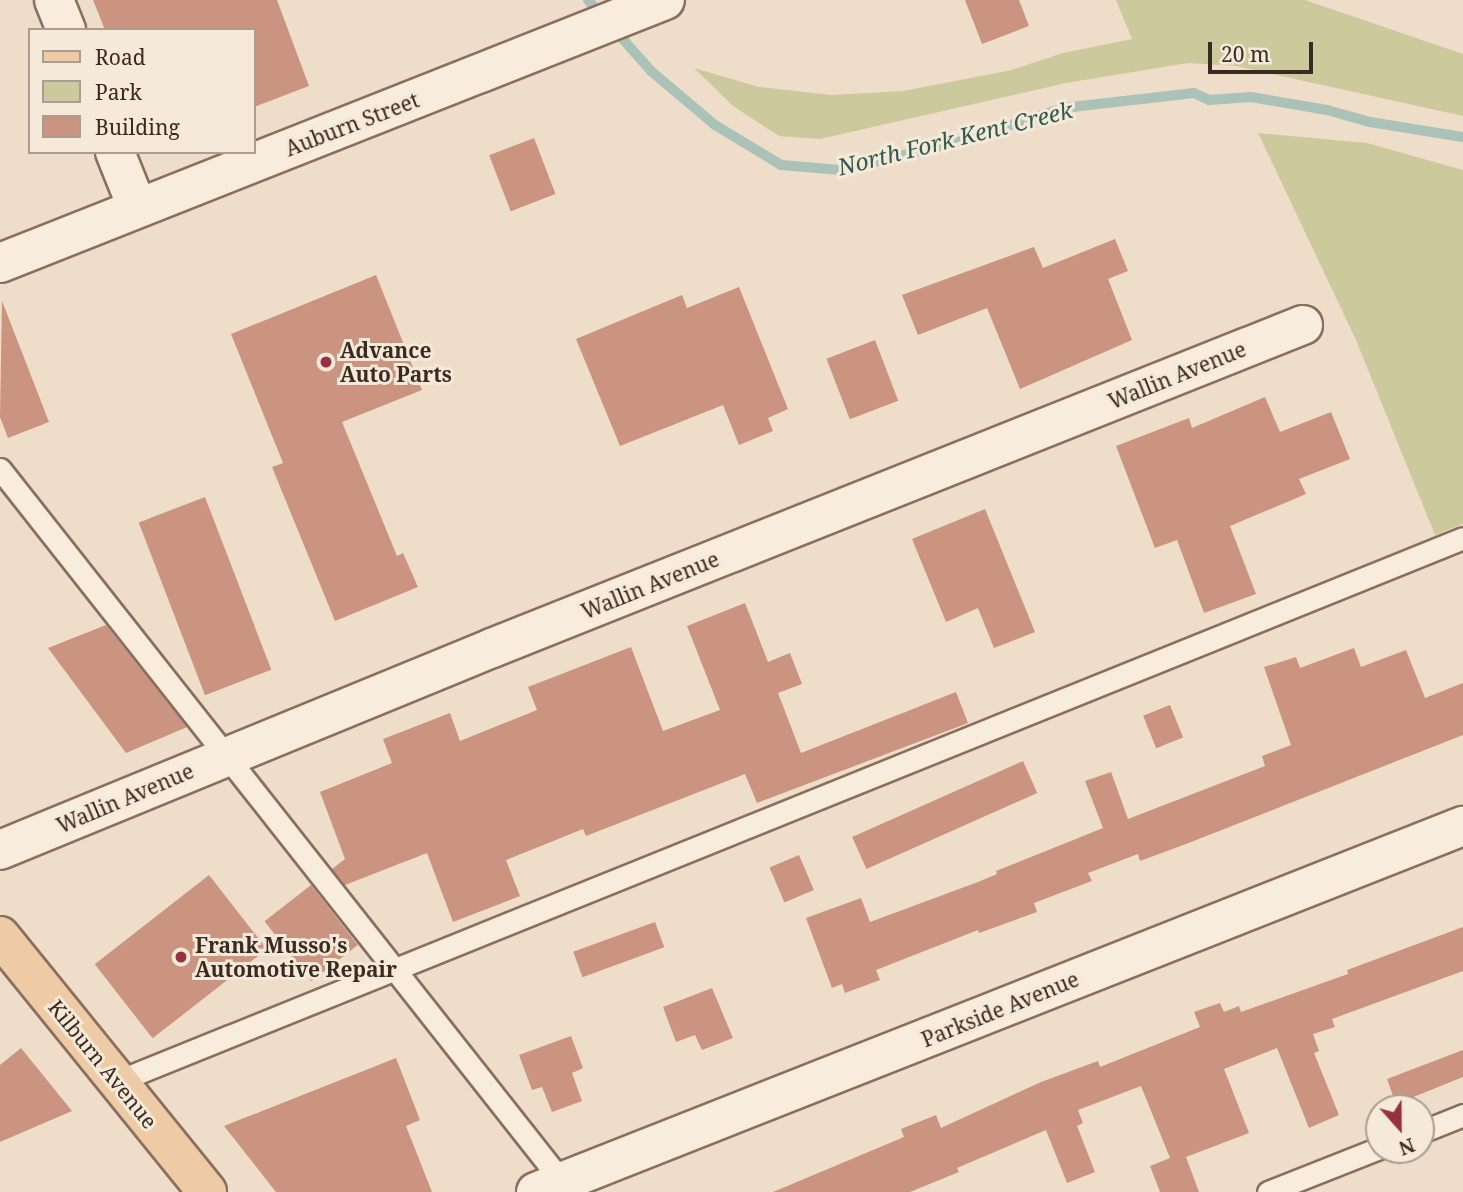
<!DOCTYPE html>
<html>
<head>
<meta charset="utf-8">
<style>
  body { margin:0 }
  #map { position:relative; width:1463px; height:1192px; overflow:hidden; background:#eeddc9; font-family:"Noto Serif",serif }
  div>[style] { position:absolute }
  .green>* { inset:0; background:#ccca9d }
  .stream>* { height:10px; margin:-5px; padding:0 5px; transform-origin:5px; border-radius:5px; background:#aac2b7 }
  .building>* { inset:0; background:#ca9481; transform-origin:0 0 }
  .roads { filter:drop-shadow(2px 0 #8a6f5e) drop-shadow(-2px 0 #8a6f5e) drop-shadow(0 2px #8a6f5e) drop-shadow(0 -2px #8a6f5e) }
  .lane>* { height:21px; margin:-10.5px; padding:0 10.5px; transform-origin:10.5px; border-radius:10.5px; background:#f8ecdd }
  .street>* { height:38px; margin:-19px; padding:0 19px; transform-origin:19px; border-radius:19px; background:#f8ecdd }
  .secondary>* { height:38px; margin:-19px; padding:0 19px; transform-origin:19px; border-radius:19px; background:#f8ecdd }
  .primary>* { height:38px; margin:-19px; padding:0 19px; transform-origin:19px; border-radius:19px; background:#eecba4 }
  .dots>* { width:19px; height:19px; translate:-50% -50%; box-sizing:border-box; border:4px solid #f5e9d9; border-radius:50% }
  span { translate:-50% -50%; white-space:nowrap; text-align:center; line-height:1.15; -webkit-text-stroke:6px #f5e9d9; paint-order:stroke }
  .street-label { font-size:21px; color:#3b2a21 }
  .poi-label { font-size:21px; color:#3b2a21; font-weight:700 }
  .left { translate:0 -50%; text-align:left }
  .water-label { font-size:23px; color:#315a51; font-style:italic }
  .legend { position:absolute; left:28px; top:28px; width:228px; height:126px; box-sizing:border-box; background:#f5e9d9; border:2px solid #ab9d8f; margin:0; padding:9px 12px; list-style:none; font-size:21px; color:#3b2a21 }
  .legend li { display:flex; align-items:center; gap:14px; height:35px }
  .legend b { width:35px; border:2px solid #ab9d8f }
  .north { position:absolute; left:1365px; top:1094px; width:70px; height:70px; box-sizing:border-box; background:#f5e9d9; border:2px solid #ab9d8f; border-radius:50%; rotate:159deg; font-size:19px; font-weight:700; line-height:28px; text-align:center; color:#3b2a21 }
  .north::after { content:''; display:block; margin:auto; width:24px; height:32px; background:#973041; clip-path:polygon(50% 0,100% 100%,50% 72%,0 100%) }
  .scale { position:absolute; left:1208px; top:42px; width:105px; height:32px; box-sizing:border-box; border:4px solid #3b2a21; border-top:0; padding-left:9px; font-size:21px; line-height:24px; white-space:nowrap; color:#3b2a21; -webkit-text-stroke:5px #f5e9d9; paint-order:stroke }
</style>
</head>
<body>
<div id="map">
  <div class="green">
    <i style="clip-path:polygon(1116px 0,1305px 0,1463px 54px,1463px 116px,1236px 66px,1188px 63px,1066px 83px,820px 139px,779px 136px,733px 106px,694px 68px,759px 87px,832px 95px,903px 91px,1012px 70px,1063px 53px,1132px 39px)"></i>
    <i style="clip-path:polygon(1258px 133px,1367px 143px,1463px 170px,1463px 524px,1435px 535px,1356px 340px)"></i>
  </div>
  <div class="stream">
    <i style="left:588px;top:0;width:23px;rotate:49deg"></i>
    <i style="left:614px;top:29px;width:56px;rotate:48.6deg"></i>
    <i style="left:651px;top:71px;width:84px;rotate:40.2deg"></i>
    <i style="left:715px;top:125px;width:77px;rotate:31.2deg"></i>
    <i style="left:781px;top:165px;width:60px;rotate:4.8deg"></i>
    <i style="left:841px;top:170px;width:120px;rotate:-13.5deg"></i>
    <i style="left:958px;top:142px;width:110px;rotate:-17.9deg"></i>
    <i style="left:1063px;top:108px;width:132px;rotate:-6.5deg"></i>
    <i style="left:1194px;top:93px;width:17px;rotate:25deg"></i>
    <i style="left:1209px;top:100px;width:42px;rotate:-4.1deg"></i>
    <i style="left:1251px;top:97px;width:77px;rotate:9.7deg"></i>
    <i style="left:1327px;top:110px;width:45px;rotate:15.6deg"></i>
    <i style="left:1370px;top:122px;width:94px;rotate:9.2deg"></i>
  </div>
  <div class="building">
    <i style="clip-path:polygon(93px 0,277px 0,309px 86px,254px 107px,254px 30px,105px 30px)"></i>
    <i style="clip-path:polygon(965px 0,1019px 0,1029px 26px,982px 44px)"></i>
    <i style="left:534px;top:138px;width:60px;height:48px;rotate:69deg"></i>
    <i style="clip-path:polygon(1115px 239px,1128px 271px,1108px 279px,1132px 340px,1020px 389px,987px 308px,918px 335px,902px 295px,1034px 247px,1043px 268px)"></i>
    <i style="clip-path:polygon(376px 275px,422px 390px,342px 422px,397px 556px,403px 553px,418px 587px,335px 621px,272px 467px,283px 463px,231px 334px)"></i>
    <i style="clip-path:polygon(739px 287px,788px 409px,768px 418px,773px 431px,739px 445px,723px 405px,620px 446px,576px 339px,682px 295px,687px 308px)"></i>
    <i style="clip-path:polygon(2px 301px,49px 422px,8px 438px,0 417px)"></i>
    <i style="left:875px;top:340px;width:65px;height:52px;rotate:69deg"></i>
    <i style="clip-path:polygon(1265px 397px,1280px 432px,1331px 412px,1350px 459px,1299px 479px,1306px 494px,1230px 526px,1256px 594px,1204px 613px,1177px 540px,1155px 548px,1116px 446px,1189px 418px,1192px 428px)"></i>
    <i style="left:205px;top:497px;width:185px;height:71px;rotate:69deg"></i>
    <i style="clip-path:polygon(985px 509px,1035px 632px,994px 648px,978px 608px,946px 622px,912px 539px)"></i>
    <i style="clip-path:polygon(745px 603px,768px 662px,790px 653px,802px 684px,778px 693px,801px 753px,956px 692px,968px 723px,757px 803px,745px 774px,586px 836px,583px 829px,506px 860px,520px 896px,453px 922px,427px 853px,345px 885px,332px 869px,345px 859px,320px 792px,392px 763px,383px 739px,450px 713px,460px 741px,537px 710px,528px 687px,631px 647px,663px 731px,720px 710px,687px 626px)"></i>
    <i style="clip-path:polygon(106px 625px,187px 727px,126px 753px,48px 648px)"></i>
    <i style="clip-path:polygon(1354px 648px,1361px 667px,1406px 650px,1425px 698px,1463px 683px,1463px 735px,1186px 844px,1140px 861px,1138px 854px,1088px 873px,1092px 881px,1034px 903px,1037px 912px,979px 933px,978px 930px,876px 970px,880px 980px,845px 993px,842px 984px,832px 988px,806px 918px,861px 898px,870px 922px,978px 882px,997px 874px,996px 871px,1103px 828px,1085px 781px,1111px 772px,1128px 819px,1265px 766px,1262px 756px,1291px 745px,1264px 667px,1296px 657px,1300px 668px)"></i>
    <i style="left:1170px;top:705px;width:35px;height:29px;rotate:68deg"></i>
    <i style="left:1023px;top:761px;width:35px;height:187px;rotate:66deg"></i>
    <i style="left:799px;top:855px;width:38px;height:32px;rotate:67deg"></i>
    <i style="left:209px;top:875px;width:94px;height:145px;rotate:52deg"></i>
    <i style="left:311px;top:885px;width:76px;height:59px;rotate:52deg"></i>
    <i style="left:655px;top:922px;width:27px;height:87px;rotate:70deg"></i>
    <i style="clip-path:polygon(1463px 927px,1463px 971px,1332px 1019px,1335px 1027px,1313px 1034px,1319px 1051px,1314px 1053px,1339px 1115px,1309px 1128px,1277px 1048px,1224px 1069px,1249px 1133px,1186px 1157px,1199px 1192px,1160px 1192px,1150px 1166px,1170px 1158px,1141px 1086px,1078px 1110px,1083px 1123px,1077px 1126px,1095px 1172px,1067px 1183px,1046px 1130px,957px 1168px,959px 1172px,910px 1192px,773px 1192px,904px 1137px,901px 1129px,936px 1115px,941px 1128px,1041px 1082px,1098px 1061px,1100px 1067px,1200px 1027px,1194px 1012px,1220px 1003px,1224px 1012px,1239px 1006px,1241px 1012px,1348px 974px,1347px 970px)"></i>
    <i style="clip-path:polygon(712px 988px,733px 1038px,702px 1050px,695px 1035px,676px 1042px,663px 1007px)"></i>
    <i style="clip-path:polygon(571px 1036px,583px 1068px,572px 1073px,582px 1101px,552px 1112px,542px 1087px,532px 1090px,519px 1055px)"></i>
    <i style="clip-path:polygon(21px 1048px,72px 1111px,0 1142px,0 1065px)"></i>
    <i style="clip-path:polygon(1463px 1050px,1463px 1077px,1396px 1104px,1387px 1079px)"></i>
    <i style="clip-path:polygon(396px 1058px,420px 1120px,406px 1126px,432px 1192px,276px 1192px,224px 1126px)"></i>
  </div>
  <div class="roads">
    <div class="lane">
      <i style="left:0;top:469px;width:916px;rotate:51.74deg"></i>
      <i style="left:118px;top:1081px;width:1450px;rotate:-21.98deg"></i>
      <i style="left:1421px;top:1132px;width:45px;rotate:-22deg"></i>
      <i style="left:1268px;top:1192px;width:119px;rotate:-21.6deg"></i>
    </div>
    <div class="street">
      <i style="left:54px;top:0;width:32px;rotate:68deg"></i>
      <i style="left:115px;top:152px;width:59px;rotate:68.2deg"></i>
      <i style="left:0;top:850px;width:532px;rotate:-22.32deg"></i>
      <i style="left:492px;top:648px;width:873px;rotate:-21.72deg"></i>
      <i style="left:536px;top:1192px;width:997px;rotate:-21.55deg"></i>
    </div>
    <div class="secondary">
      <i style="left:0;top:263px;width:715px;rotate:-21.58deg"></i>
    </div>
    <div class="primary">
      <i style="left:0;top:936px;width:329px;rotate:51deg"></i>
    </div>
  </div>
  <div class="dots">
    <i style="left:326px;top:362px;background:#973041"></i>
    <i style="left:181px;top:957px;background:#973041"></i>
  </div>
  <div class="street-label">
    <span style="left:352px;top:124px;rotate:-21deg">Auburn Street</span>
    <span style="left:1177px;top:375px;rotate:-22deg">Wallin Avenue</span>
    <span style="left:650px;top:585px;rotate:-22deg">Wallin Avenue</span>
    <span style="left:125px;top:798px;rotate:-23deg">Wallin Avenue</span>
    <span style="left:1000px;top:1009px;rotate:-22deg">Parkside Avenue</span>
    <span style="left:103px;top:1064px;rotate:51deg">Kilburn Avenue</span>
  </div>
  <div class="poi-label">
    <span class="left" style="left:340px;top:362px">Advance<br>Auto Parts</span>
    <span class="left" style="left:195px;top:957px">Frank Musso's<br>Automotive Repair</span>
  </div>
  <div class="water-label">
    <span style="left:955px;top:138px;rotate:-14deg">North Fork Kent Creek</span>
  </div>
  <ul class="legend">
  <li><b style="height:9px;background:#eecba4"></b>Road</li>
  <li><b style="height:19px;background:#ccca9d"></b>Park</li>
  <li><b style="height:19px;background:#ca9481"></b>Building</li>
  </ul>
  <div class="north">N</div>
  <div class="scale">20 m</div>
</div>
</body>
</html>
